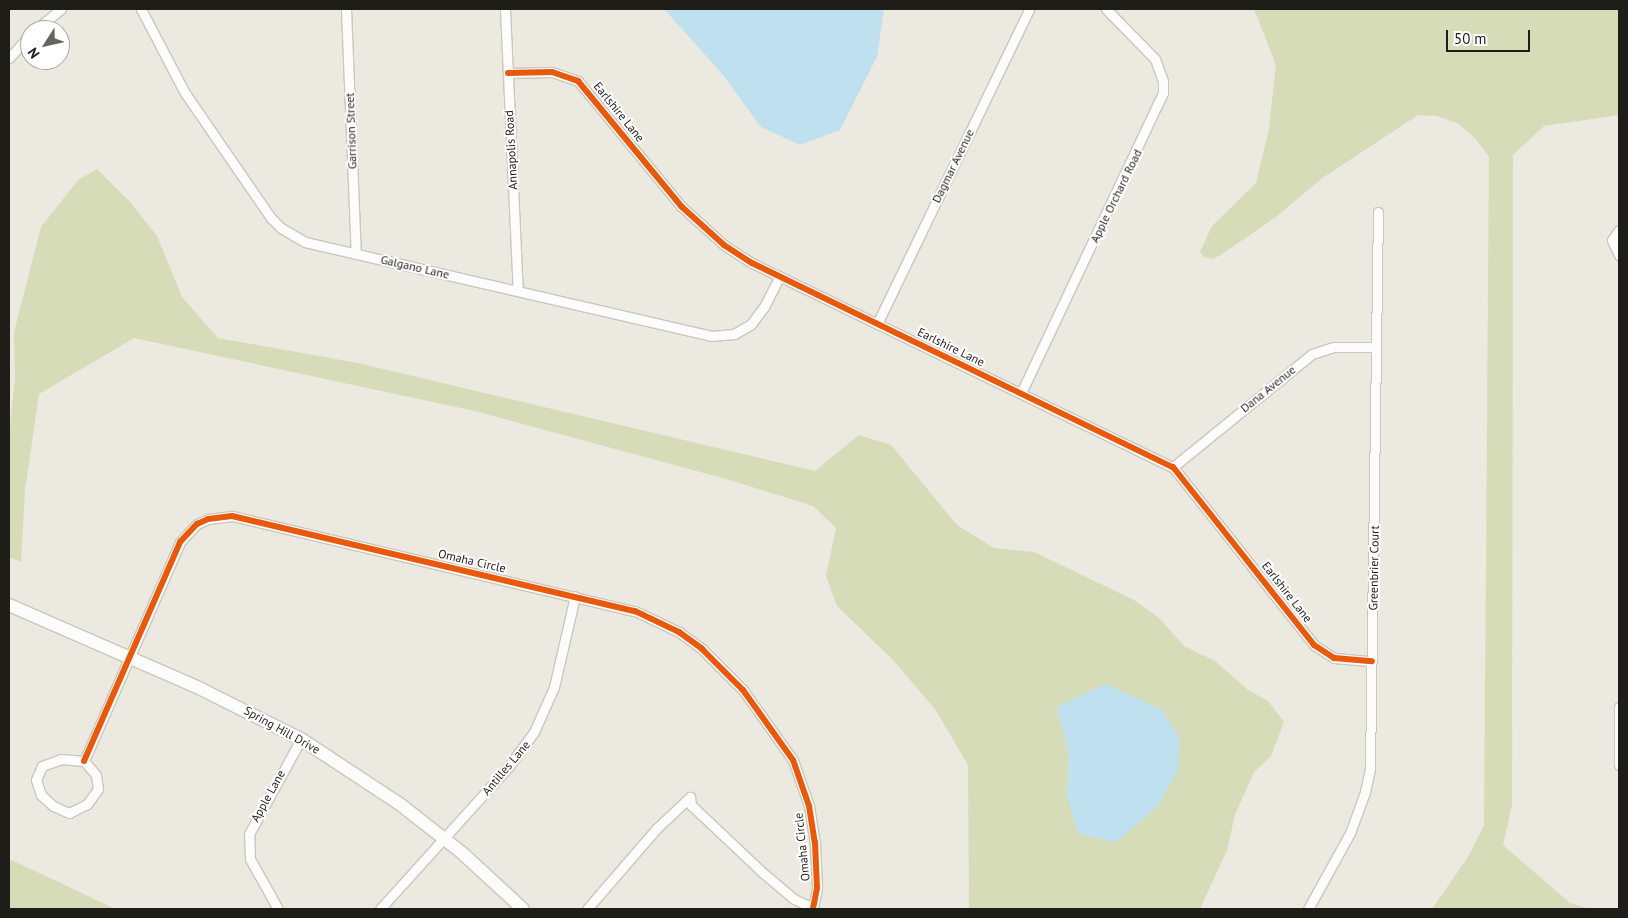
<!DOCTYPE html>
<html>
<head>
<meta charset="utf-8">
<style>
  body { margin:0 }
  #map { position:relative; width:1628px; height:918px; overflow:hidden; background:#ece9e0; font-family:"PT Sans",sans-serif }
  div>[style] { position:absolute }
  .green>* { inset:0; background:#d6dbb8 }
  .water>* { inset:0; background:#bfe1ef }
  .roads { filter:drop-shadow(1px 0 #c9c7bf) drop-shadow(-1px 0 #c9c7bf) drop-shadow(0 1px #c9c7bf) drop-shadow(0 -1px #c9c7bf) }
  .street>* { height:9px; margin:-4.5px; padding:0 4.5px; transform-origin:4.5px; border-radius:4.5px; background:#fcfcfa }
  .secondary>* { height:12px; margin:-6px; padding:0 6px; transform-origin:6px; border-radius:6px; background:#fcfcfa }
  .cycleway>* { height:6px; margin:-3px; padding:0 3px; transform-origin:3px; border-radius:3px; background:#e8590c }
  span { translate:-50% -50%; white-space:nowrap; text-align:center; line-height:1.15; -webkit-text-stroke:4px #fff; paint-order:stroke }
  .street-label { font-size:12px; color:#1f1d17 }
  .frame { position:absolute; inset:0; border:10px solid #1f1d17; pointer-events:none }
  .north { position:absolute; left:20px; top:20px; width:50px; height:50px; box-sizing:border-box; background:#fff; border:1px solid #a5a5a2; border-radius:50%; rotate:235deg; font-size:14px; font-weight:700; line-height:20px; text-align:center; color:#1f1d17 }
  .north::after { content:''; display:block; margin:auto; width:18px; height:22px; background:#67645d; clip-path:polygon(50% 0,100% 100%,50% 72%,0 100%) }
  .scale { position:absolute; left:1446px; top:30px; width:84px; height:22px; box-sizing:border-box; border:2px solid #1f1d17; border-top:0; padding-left:6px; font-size:15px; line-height:18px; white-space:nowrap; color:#1f1d17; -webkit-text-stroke:4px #fff; paint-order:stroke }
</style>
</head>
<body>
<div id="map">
  <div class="green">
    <i style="clip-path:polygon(1254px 9px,1619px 9px,1619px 115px,1544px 126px,1513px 155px,1512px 805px,1503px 845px,1570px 903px,1590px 909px,1432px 909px,1468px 857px,1484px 825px,1489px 157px,1476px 139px,1457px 123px,1436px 116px,1418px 115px,1321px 179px,1276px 217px,1222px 254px,1213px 259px,1204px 257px,1200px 252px,1212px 226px,1256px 183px,1269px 129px,1276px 65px)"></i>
    <i style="clip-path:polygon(evenodd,97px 169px,130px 202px,157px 236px,182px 297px,218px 338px,358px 363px,815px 471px,859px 435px,891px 445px,957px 525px,994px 548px,1034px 552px,1134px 600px,1159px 618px,1184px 646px,1215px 661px,1248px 690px,1268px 701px,1284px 722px,1271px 756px,1254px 772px,1235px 815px,1227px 850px,1200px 909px,969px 909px,968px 765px,935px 709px,893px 660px,837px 606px,826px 576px,836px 528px,813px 506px,730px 480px,475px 411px,134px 338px,39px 394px,25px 490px,21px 562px,9px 557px,9px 435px,15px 378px,14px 332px,41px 227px,78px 180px,97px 169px,1057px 707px,1116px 842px,1067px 796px,1069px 754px,1057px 707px)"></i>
    <i style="clip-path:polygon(9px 859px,65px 885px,115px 909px,9px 909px)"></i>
  </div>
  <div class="water">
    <i style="clip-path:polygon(664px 9px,884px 9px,877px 57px,840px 130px,800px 145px,761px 127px,723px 75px)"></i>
    <i style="clip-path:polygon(1105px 684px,1161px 709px,1179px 737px,1178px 770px,1158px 806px,1116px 842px,1078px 834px,1067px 796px,1069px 754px,1057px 707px)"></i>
  </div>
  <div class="roads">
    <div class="street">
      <i style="left:141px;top:9px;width:95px;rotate:62.4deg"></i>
      <i style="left:185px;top:93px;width:152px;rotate:55.5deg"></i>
      <i style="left:271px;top:218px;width:14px;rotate:45deg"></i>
      <i style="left:281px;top:228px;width:28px;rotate:30deg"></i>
      <i style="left:305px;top:242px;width:417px;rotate:13deg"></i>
      <i style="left:711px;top:336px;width:23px;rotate:-5deg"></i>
      <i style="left:734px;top:334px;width:20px;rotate:-30deg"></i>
      <i style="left:751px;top:324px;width:21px;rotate:-53deg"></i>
      <i style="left:764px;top:307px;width:34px;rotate:-63deg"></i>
      <i style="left:346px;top:9px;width:245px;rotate:87.7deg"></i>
      <i style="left:505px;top:9px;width:282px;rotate:87.4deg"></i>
      <i style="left:35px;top:30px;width:33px;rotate:-39deg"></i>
      <i style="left:9px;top:58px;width:31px;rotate:-48deg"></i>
      <i style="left:508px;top:73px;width:44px;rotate:-1.3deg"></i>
      <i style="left:552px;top:72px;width:28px;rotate:19deg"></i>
      <i style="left:578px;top:81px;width:163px;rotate:50.5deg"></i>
      <i style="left:682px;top:207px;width:57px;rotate:42.1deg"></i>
      <i style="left:724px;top:245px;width:33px;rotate:33deg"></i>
      <i style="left:752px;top:263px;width:468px;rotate:25.9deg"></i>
      <i style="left:1173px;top:467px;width:227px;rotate:51.6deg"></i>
      <i style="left:1314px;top:645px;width:24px;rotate:33deg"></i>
      <i style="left:1334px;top:658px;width:38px;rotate:5deg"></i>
      <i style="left:1619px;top:230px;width:12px;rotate:125deg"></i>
      <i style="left:1612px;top:240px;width:17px;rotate:65deg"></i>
      <i style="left:877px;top:324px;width:350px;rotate:-64.2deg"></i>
      <i style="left:1021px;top:393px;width:332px;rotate:-64.7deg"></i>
      <i style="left:1163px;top:93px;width:12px;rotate:-90deg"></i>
      <i style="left:1163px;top:81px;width:23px;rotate:-110deg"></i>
      <i style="left:1155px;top:59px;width:70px;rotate:-134.4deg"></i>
      <i style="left:1173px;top:467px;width:179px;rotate:-39.1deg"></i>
      <i style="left:1312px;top:354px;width:23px;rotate:-18deg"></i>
      <i style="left:1334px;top:347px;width:42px"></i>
      <i style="left:1619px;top:707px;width:58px;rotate:90deg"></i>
      <i style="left:61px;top:759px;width:23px;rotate:5deg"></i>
      <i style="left:84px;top:761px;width:18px;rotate:49deg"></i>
      <i style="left:96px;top:775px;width:14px;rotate:82deg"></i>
      <i style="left:98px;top:789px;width:19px;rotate:126deg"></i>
      <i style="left:87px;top:804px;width:20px;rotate:153deg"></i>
      <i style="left:69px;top:813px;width:17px;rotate:-156deg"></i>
      <i style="left:53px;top:806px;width:16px;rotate:-137deg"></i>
      <i style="left:41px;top:795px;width:16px;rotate:-108deg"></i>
      <i style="left:36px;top:780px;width:15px;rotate:-67deg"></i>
      <i style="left:42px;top:766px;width:20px;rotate:-20deg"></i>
      <i style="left:84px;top:761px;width:239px;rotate:-66.3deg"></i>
      <i style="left:180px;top:542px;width:25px;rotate:-47deg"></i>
      <i style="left:197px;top:524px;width:12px;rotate:-24deg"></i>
      <i style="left:208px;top:519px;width:24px;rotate:-7deg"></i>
      <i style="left:232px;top:516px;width:414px;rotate:13.3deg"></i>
      <i style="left:635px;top:611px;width:49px;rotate:25.5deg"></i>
      <i style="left:679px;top:632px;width:29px;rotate:36deg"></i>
      <i style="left:702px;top:649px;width:58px;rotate:45deg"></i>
      <i style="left:743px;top:690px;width:86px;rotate:54.5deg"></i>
      <i style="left:793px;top:760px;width:49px;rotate:70.8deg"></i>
      <i style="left:809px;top:806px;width:36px;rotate:81deg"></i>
      <i style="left:815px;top:842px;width:46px;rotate:87.5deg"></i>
      <i style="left:817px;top:888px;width:21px;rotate:101deg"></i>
      <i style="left:690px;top:797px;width:8px;rotate:83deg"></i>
      <i style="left:691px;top:805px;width:98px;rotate:43.3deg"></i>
      <i style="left:762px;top:872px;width:42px;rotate:40.2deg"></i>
      <i style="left:794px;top:899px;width:21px;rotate:25deg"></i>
      <i style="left:278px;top:909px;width:57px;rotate:-119.2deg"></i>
      <i style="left:250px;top:859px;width:25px;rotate:-92deg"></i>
      <i style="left:249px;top:834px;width:108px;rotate:-61.3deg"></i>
      <i style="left:380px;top:909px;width:193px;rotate:-47.9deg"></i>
      <i style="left:509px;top:766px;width:42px;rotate:-53.7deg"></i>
      <i style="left:534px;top:732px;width:49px;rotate:-66deg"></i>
      <i style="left:554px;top:687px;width:93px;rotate:-77deg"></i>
      <i style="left:587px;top:909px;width:106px;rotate:-49.2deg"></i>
      <i style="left:656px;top:829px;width:47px;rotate:-43.3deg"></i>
      <i style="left:1308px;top:909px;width:87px;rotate:-61.1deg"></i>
      <i style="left:1350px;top:833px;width:44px;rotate:-69.9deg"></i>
      <i style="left:1365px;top:792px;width:25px;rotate:-78deg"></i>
      <i style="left:1370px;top:768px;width:556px;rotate:-89.18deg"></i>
    </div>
    <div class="secondary">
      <i style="left:9px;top:605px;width:210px;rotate:23.6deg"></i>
      <i style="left:201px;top:689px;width:112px;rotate:26.6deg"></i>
      <i style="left:301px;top:739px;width:120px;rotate:33.4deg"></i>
      <i style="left:401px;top:805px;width:76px;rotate:38.1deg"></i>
      <i style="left:461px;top:852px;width:84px;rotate:42.6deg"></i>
    </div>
  </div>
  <div class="cycleway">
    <i style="left:508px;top:73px;width:44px;rotate:-1.3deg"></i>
    <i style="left:552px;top:72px;width:28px;rotate:19deg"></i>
    <i style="left:578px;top:81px;width:163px;rotate:50.5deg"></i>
    <i style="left:682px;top:207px;width:57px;rotate:42.1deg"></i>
    <i style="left:724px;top:245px;width:33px;rotate:33deg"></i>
    <i style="left:752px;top:263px;width:468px;rotate:25.9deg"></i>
    <i style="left:1173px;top:467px;width:227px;rotate:51.6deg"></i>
    <i style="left:1314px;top:645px;width:24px;rotate:33deg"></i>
    <i style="left:1334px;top:658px;width:38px;rotate:5deg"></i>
    <i style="left:84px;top:761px;width:239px;rotate:-66.3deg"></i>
    <i style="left:180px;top:542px;width:25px;rotate:-47deg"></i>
    <i style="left:197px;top:524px;width:12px;rotate:-24deg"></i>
    <i style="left:208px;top:519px;width:24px;rotate:-7deg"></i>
    <i style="left:232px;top:516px;width:414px;rotate:13.3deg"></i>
    <i style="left:635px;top:611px;width:49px;rotate:25.5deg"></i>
    <i style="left:679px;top:632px;width:29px;rotate:36deg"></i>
    <i style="left:702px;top:649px;width:58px;rotate:45deg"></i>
    <i style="left:743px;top:690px;width:86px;rotate:54.5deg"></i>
    <i style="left:793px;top:760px;width:49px;rotate:70.8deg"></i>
    <i style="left:809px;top:806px;width:36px;rotate:81deg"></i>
    <i style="left:815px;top:842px;width:46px;rotate:87.5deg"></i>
    <i style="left:817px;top:888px;width:21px;rotate:101deg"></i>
  </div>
  <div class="street-label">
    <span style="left:619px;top:112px;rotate:51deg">Earlshire Lane</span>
    <span style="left:351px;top:131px;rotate:-92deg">Garrison Street</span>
    <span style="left:511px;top:150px;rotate:-93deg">Annapolis Road</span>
    <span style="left:953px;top:166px;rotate:-64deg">Dagmar Avenue</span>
    <span style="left:1116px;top:196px;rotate:-64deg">Apple Orchard Road</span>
    <span style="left:415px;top:267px;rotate:13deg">Galgano Lane</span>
    <span style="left:951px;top:347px;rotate:26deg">Earlshire Lane</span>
    <span style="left:1268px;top:389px;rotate:-39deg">Dana Avenue</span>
    <span style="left:472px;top:561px;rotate:13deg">Omaha Circle</span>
    <span style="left:1374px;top:568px;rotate:-89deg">Greenbrier Court</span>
    <span style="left:1287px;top:592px;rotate:52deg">Earlshire Lane</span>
    <span style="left:282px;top:730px;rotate:29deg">Spring Hill Drive</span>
    <span style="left:506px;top:768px;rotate:-50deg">Antilles Lane</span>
    <span style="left:268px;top:796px;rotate:-61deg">Apple Lane</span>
    <span style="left:802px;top:847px;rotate:-96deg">Omaha Circle</span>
  </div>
  <div class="frame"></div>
  <div class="north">N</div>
  <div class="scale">50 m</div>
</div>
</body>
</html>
